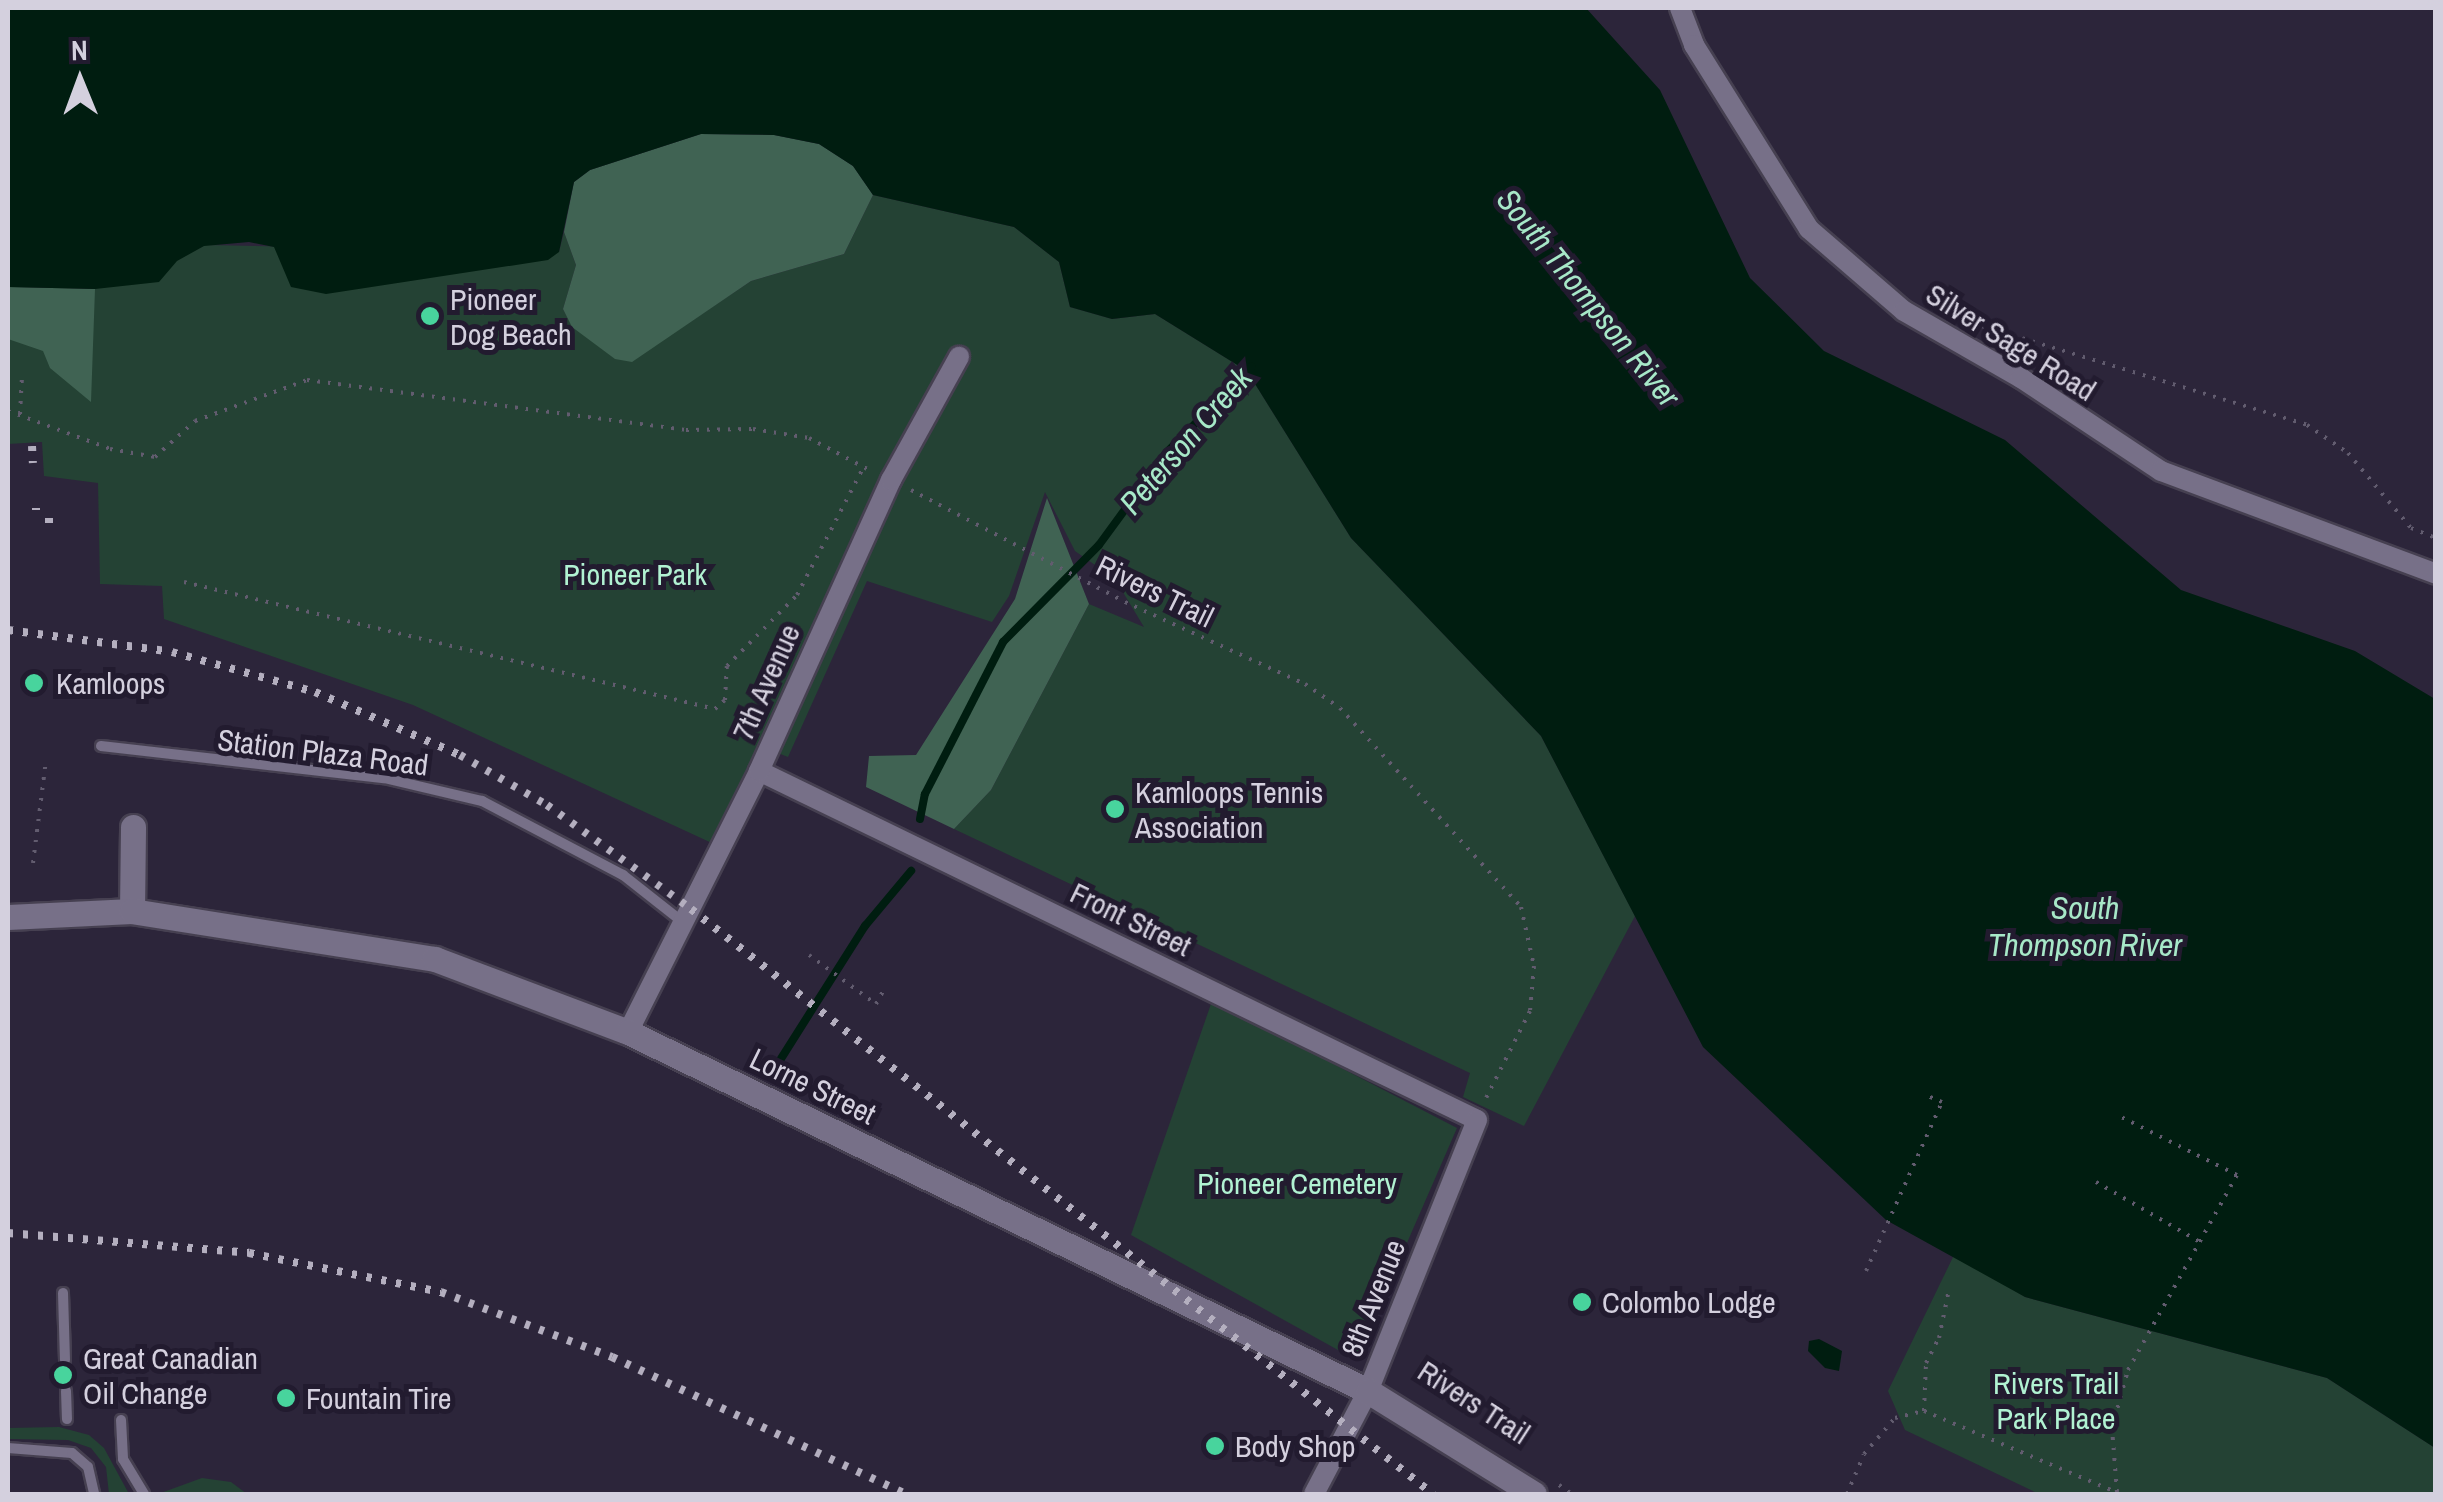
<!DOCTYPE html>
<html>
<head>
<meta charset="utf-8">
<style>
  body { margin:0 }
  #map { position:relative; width:2443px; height:1502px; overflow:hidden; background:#2c253a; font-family:"Archivo Narrow",sans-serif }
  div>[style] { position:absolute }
  .green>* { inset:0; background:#244234 }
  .forest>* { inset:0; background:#406353 }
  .water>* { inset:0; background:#001d10 }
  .stream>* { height:8px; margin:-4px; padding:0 4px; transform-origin:4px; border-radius:4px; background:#001d10 }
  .path>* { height:4px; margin-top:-2px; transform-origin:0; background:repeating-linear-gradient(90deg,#625c6f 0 2.5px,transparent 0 10.5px) }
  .roads { filter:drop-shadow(2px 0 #464051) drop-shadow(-2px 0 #464051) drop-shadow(0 2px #464051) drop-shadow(0 -2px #464051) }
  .service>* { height:10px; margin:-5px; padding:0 5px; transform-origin:5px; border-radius:5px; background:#777088 }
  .minor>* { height:20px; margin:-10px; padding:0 10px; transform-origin:10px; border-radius:10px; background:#777088 }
  .tertiary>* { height:25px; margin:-12.5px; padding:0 12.5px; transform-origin:12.5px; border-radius:12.5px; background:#777088 }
  .rail>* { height:8px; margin-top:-4px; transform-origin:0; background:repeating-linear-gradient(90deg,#b4afbf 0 5px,transparent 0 15px) }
  .dots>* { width:28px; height:28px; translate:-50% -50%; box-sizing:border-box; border:5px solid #221b2f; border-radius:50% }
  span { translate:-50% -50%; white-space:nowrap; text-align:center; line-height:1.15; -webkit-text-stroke:10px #221b2f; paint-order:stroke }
  .poi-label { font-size:30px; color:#d4d0de }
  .left { translate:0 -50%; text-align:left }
  .street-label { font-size:30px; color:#d4d0de }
  .park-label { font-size:30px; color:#b1f2d2 }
  .water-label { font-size:32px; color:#a7e8c8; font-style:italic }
  .frame { position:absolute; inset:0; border:10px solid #d4d0de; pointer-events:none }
  .north { position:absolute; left:30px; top:30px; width:100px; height:100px; -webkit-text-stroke:8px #221b2f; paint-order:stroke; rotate:359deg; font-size:28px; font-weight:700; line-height:40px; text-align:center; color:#d4d0de }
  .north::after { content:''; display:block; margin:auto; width:35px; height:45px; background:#d4d0de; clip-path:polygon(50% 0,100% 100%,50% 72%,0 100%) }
</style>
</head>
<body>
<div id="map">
  <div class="green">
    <i style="clip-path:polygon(873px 195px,1014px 227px,1059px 262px,1070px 307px,1112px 319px,1155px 314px,1247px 371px,1351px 538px,1541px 736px,1635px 916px,1524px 1126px,1463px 1097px,1470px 1073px,954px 829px,991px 790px,1089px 604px,1144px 627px,1115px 579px,1075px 551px,1045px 492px,1009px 596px,992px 622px,867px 581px,788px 757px,760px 746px,714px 844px,413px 705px,164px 619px,162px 586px,100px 584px,98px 483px,44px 476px,42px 442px,8px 444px,8px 287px,95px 289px,205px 245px,559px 252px,564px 232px,576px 265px,563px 309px,572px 326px,654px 346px,751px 281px,844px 254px)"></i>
    <i style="clip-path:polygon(1212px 1001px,1457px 1128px,1356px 1360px,1131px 1235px)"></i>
    <i style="clip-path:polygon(1955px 1253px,2025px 1297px,2327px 1378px,2435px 1448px,2435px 1494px,2039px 1494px,1905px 1430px,1888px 1391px)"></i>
    <i style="clip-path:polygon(59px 1427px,89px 1435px,104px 1448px,129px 1494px,109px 1494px,106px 1467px,91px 1448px,68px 1440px,8px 1439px,8px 1428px)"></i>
    <i style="clip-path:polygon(202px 1478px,231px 1482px,247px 1494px,158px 1494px)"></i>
  </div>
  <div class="forest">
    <i style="clip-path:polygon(701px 134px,774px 135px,819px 144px,853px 166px,873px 195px,844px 254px,751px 281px,632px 362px,615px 359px,572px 327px,563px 309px,576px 265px,564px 232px,574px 182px,590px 170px)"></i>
    <i style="clip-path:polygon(8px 287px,95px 289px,91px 402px,50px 368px,43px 351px,8px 339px)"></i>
    <i style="clip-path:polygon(1047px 498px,1089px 604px,991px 790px,954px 829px,866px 787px,869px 756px,916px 755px,1015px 599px)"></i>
  </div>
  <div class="water">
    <i style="clip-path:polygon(8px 8px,1586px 8px,1660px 90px,1750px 278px,1824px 351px,2005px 440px,2181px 590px,2355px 651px,2435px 699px,2435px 1448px,2327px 1378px,2025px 1297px,1886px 1220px,1703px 1047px,1541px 736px,1351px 538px,1247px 371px,1155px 314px,1112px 319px,1070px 307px,1059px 262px,1014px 227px,873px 195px,853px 166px,819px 144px,774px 135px,701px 134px,590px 170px,574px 182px,559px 252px,548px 260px,326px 294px,291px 287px,274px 247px,249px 242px,204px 246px,177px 261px,159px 282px,95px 289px,8px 287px)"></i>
    <i style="clip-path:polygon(1819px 1339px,1842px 1351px,1839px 1371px,1825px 1368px,1808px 1351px,1809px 1341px)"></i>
  </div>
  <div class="stream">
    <i style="left:920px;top:819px;width:25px;rotate:-79deg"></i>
    <i style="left:925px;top:794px;width:171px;rotate:-62.8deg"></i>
    <i style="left:1003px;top:642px;width:136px;rotate:-45.3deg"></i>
    <i style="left:1099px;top:545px;width:115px;rotate:-53.8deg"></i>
    <i style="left:1167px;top:452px;width:120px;rotate:-45.3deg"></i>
    <i style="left:777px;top:1065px;width:165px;rotate:-57.7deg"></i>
    <i style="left:865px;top:926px;width:72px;rotate:-50.1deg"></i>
  </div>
  <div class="path">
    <i style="left:1972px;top:323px;width:350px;rotate:16.9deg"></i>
    <i style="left:2307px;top:425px;width:50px;rotate:34.3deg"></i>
    <i style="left:2348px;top:453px;width:98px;rotate:50deg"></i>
    <i style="left:2411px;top:528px;width:27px;rotate:22deg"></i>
    <i style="left:8px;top:411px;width:109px;rotate:20.4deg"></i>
    <i style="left:110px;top:449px;width:46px;rotate:10.1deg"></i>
    <i style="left:155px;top:457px;width:54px;rotate:-42deg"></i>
    <i style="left:195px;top:421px;width:119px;rotate:-20.1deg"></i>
    <i style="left:307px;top:380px;width:382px;rotate:7.5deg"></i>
    <i style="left:686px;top:430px;width:67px;rotate:-0.9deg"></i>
    <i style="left:753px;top:429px;width:57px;rotate:9.1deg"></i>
    <i style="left:809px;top:438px;width:70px;rotate:28deg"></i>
    <i style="left:20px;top:414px;width:36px;rotate:-87deg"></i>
    <i style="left:911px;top:490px;width:242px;rotate:27.6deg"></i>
    <i style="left:1125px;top:602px;width:198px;rotate:24.5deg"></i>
    <i style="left:1305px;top:684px;width:42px;rotate:34.4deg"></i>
    <i style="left:1340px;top:708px;width:269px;rotate:47.7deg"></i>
    <i style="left:1521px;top:907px;width:60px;rotate:77.6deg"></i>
    <i style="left:1534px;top:966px;width:45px;rotate:95.1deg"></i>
    <i style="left:1530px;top:1011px;width:97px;rotate:116.8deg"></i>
    <i style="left:184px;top:582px;width:546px;rotate:13.45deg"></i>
    <i style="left:715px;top:709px;width:13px;rotate:-42deg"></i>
    <i style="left:725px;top:700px;width:34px;rotate:-87deg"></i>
    <i style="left:727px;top:666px;width:100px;rotate:-45.4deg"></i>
    <i style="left:797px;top:595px;width:143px;rotate:-62.5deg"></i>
    <i style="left:33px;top:863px;width:104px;rotate:-82.8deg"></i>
    <i style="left:809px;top:955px;width:83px;rotate:36.2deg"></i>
    <i style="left:876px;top:1004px;width:18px;rotate:-61deg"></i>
    <i style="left:2096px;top:1182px;width:120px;rotate:30deg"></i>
    <i style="left:1866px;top:1271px;width:185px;rotate:-65.8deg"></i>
    <i style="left:1942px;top:1102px;width:15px;rotate:-157deg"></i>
    <i style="left:1924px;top:1411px;width:48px;rotate:-87.6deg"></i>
    <i style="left:1926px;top:1363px;width:28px;rotate:-63deg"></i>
    <i style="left:1939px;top:1338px;width:45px;rotate:-78.4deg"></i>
    <i style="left:1559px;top:1485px;width:16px;rotate:35deg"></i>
    <i style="left:2117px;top:1492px;width:64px;rotate:-94.5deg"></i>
    <i style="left:2112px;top:1428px;width:60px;rotate:-74.6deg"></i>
    <i style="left:2128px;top:1370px;width:223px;rotate:-60.8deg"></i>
    <i style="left:2237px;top:1175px;width:134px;rotate:-153.4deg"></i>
    <i style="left:1847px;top:1494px;width:43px;rotate:-67deg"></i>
    <i style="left:1864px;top:1454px;width:48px;rotate:-49.3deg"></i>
    <i style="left:1895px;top:1418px;width:30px;rotate:-14deg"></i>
    <i style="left:1924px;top:1411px;width:208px;rotate:22.9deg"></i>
  </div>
  <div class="roads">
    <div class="service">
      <i style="left:101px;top:746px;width:285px;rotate:6.5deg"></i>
      <i style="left:384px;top:778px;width:101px;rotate:13.2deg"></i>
      <i style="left:482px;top:801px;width:159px;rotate:27.7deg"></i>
      <i style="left:623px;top:875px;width:78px;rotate:38.2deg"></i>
      <i style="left:63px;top:1293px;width:67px;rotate:88.3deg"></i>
      <i style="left:66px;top:1391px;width:28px;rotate:88deg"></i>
      <i style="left:121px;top:1420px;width:39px;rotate:87deg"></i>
      <i style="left:123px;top:1459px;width:41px;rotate:59deg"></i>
      <i style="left:8px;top:1448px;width:64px;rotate:4.5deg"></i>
      <i style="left:72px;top:1453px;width:21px;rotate:41deg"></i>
      <i style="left:88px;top:1467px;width:28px;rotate:77deg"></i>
    </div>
    <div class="minor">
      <i style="left:1680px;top:8px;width:40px;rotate:69deg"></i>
      <i style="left:1694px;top:45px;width:217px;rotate:58deg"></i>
      <i style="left:1809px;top:229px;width:125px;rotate:40.8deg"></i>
      <i style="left:1904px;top:311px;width:135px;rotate:29.8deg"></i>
      <i style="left:2021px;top:378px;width:168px;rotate:33.6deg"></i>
      <i style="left:2161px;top:471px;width:294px;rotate:20.5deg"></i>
      <i style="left:759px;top:771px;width:798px;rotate:25.92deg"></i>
      <i style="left:1477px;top:1120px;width:292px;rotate:111.9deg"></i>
      <i style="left:1368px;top:1391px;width:116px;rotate:117.7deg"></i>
      <i style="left:628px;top:1032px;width:292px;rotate:-63.3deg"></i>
      <i style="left:759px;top:771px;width:320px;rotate:-65.6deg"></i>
      <i style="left:891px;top:480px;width:141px;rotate:-61.1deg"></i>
    </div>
    <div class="tertiary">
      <i style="left:132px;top:911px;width:84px;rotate:-89.3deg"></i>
      <i style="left:8px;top:917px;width:124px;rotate:-2.8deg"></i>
      <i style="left:132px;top:911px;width:307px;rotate:9deg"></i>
      <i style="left:435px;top:959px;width:206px;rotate:20.7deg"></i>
      <i style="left:628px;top:1032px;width:822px;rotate:25.88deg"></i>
      <i style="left:1368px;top:1391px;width:195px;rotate:31.8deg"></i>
    </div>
  </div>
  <div class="rail">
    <i style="left:32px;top:446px;width:17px;rotate:87deg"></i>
    <i style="left:36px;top:508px;width:2px;rotate:90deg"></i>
    <i style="left:49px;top:523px;width:6px;rotate:-90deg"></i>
    <i style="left:8px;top:630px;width:165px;rotate:7.6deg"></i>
    <i style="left:172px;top:652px;width:148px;rotate:15.6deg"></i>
    <i style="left:315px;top:692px;width:158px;rotate:23.5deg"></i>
    <i style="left:460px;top:755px;width:100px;rotate:29.9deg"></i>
    <i style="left:547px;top:805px;width:178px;rotate:35.8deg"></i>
    <i style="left:691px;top:909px;width:945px;rotate:38.25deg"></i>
    <i style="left:8px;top:1233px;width:242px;rotate:4.7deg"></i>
    <i style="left:249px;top:1253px;width:196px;rotate:11.5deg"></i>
    <i style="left:441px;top:1292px;width:183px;rotate:20.8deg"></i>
    <i style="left:612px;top:1357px;width:324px;rotate:25deg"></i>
  </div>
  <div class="dots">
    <i style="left:430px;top:316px;background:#48d49d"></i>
    <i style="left:34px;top:683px;background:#48d49d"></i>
    <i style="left:1115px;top:809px;background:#48d49d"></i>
    <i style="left:1582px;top:1302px;background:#48d49d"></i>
    <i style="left:63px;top:1375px;background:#48d49d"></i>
    <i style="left:286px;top:1398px;background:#48d49d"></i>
    <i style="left:1215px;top:1446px;background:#48d49d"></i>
  </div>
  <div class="poi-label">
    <span class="left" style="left:450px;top:316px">Pioneer<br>Dog Beach</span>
    <span class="left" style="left:56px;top:683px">Kamloops</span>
    <span class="left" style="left:1135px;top:809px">Kamloops Tennis<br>Association</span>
    <span class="left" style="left:1602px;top:1302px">Colombo Lodge</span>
    <span class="left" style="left:83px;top:1375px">Great Canadian<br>Oil Change</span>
    <span class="left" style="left:306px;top:1398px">Fountain Tire</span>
    <span class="left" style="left:1235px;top:1446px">Body Shop</span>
  </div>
  <div class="street-label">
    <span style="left:2011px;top:342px;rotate:32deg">Silver Sage Road</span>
    <span style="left:1155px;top:591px;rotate:26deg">Rivers Trail</span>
    <span style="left:766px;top:682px;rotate:-66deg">7th Avenue</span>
    <span style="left:323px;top:752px;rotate:7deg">Station Plaza Road</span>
    <span style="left:1131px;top:919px;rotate:26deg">Front Street</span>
    <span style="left:813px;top:1086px;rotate:26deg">Lorne Street</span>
    <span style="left:1373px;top:1298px;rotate:-68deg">8th Avenue</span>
    <span style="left:1474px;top:1402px;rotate:33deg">Rivers Trail</span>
  </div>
  <div class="park-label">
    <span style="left:635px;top:574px">Pioneer Park</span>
    <span style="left:1297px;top:1183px">Pioneer Cemetery</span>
    <span style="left:2056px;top:1400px">Rivers Trail<br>Park Place</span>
  </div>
  <div class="water-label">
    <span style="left:1588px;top:298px;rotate:51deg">South Thompson River</span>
    <span style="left:1186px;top:441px;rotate:-49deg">Peterson Creek</span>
    <span style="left:2085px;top:927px">South<br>Thompson River</span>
  </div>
  <div class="frame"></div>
  <div class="north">N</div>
</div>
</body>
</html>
